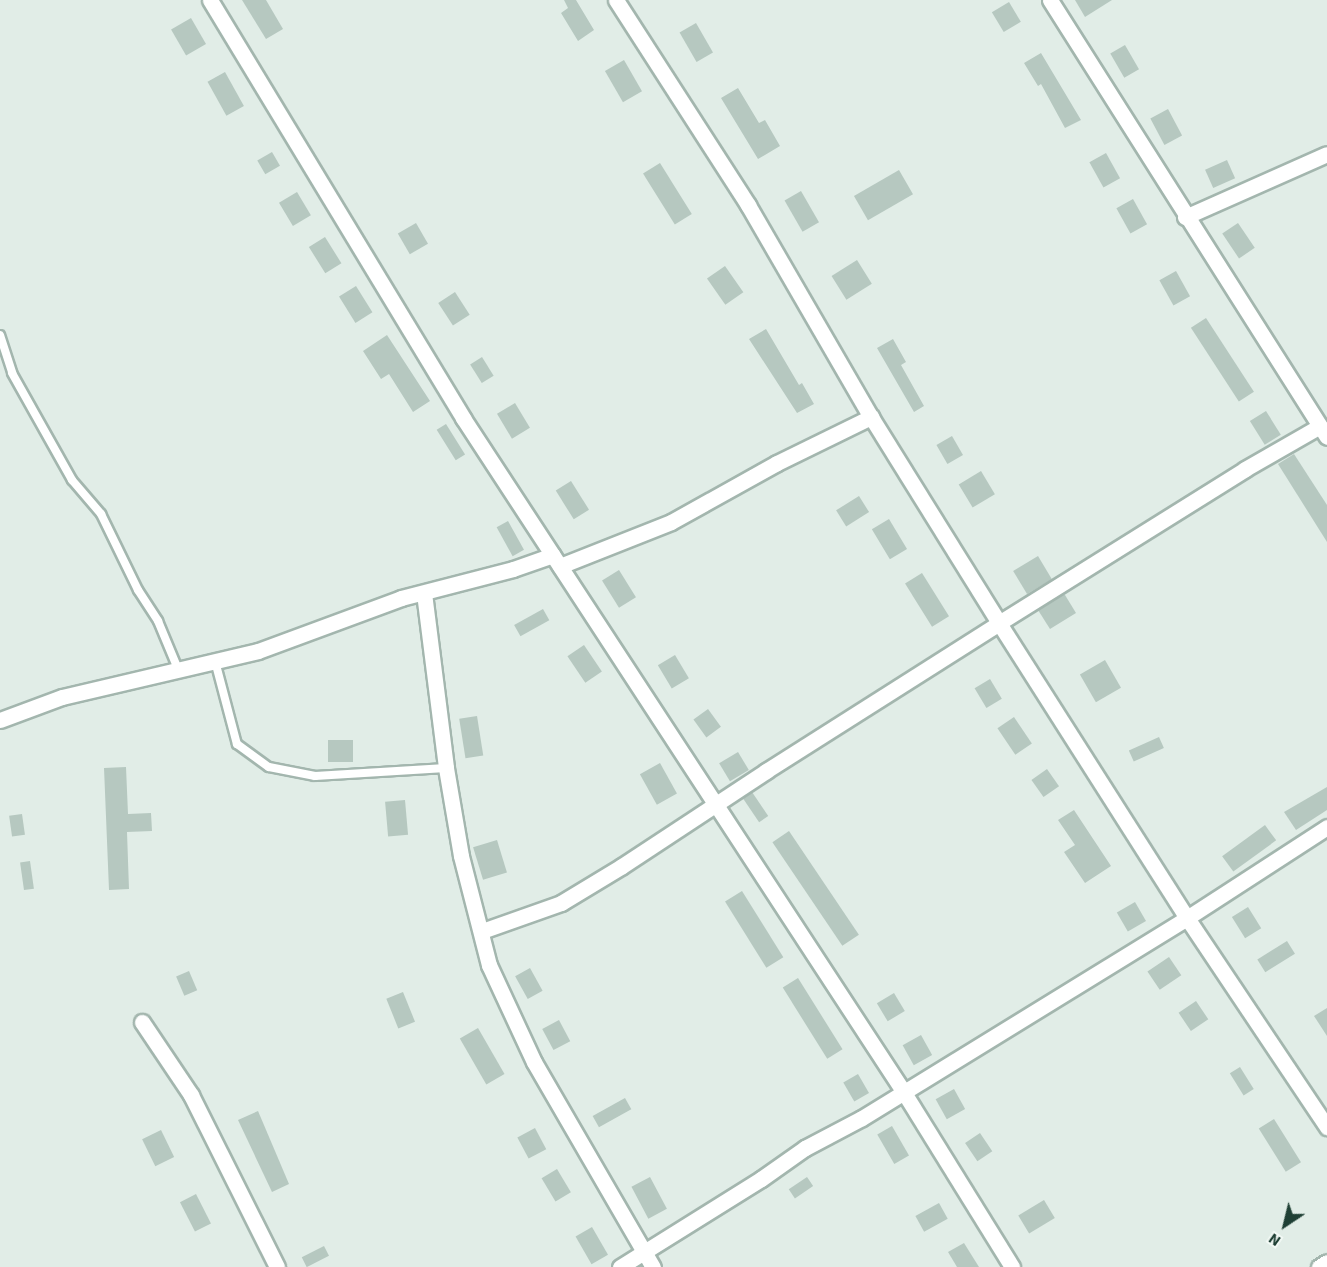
<!DOCTYPE html>
<html>
<head>
<meta charset="utf-8">
<style>
  body { margin:0 }
  #map { position:relative; width:1327px; height:1267px; overflow:hidden; background:#e1ede7; font-family:"Source Sans 3",sans-serif }
  div>[style] { position:absolute }
  .building>* { inset:0; background:#b6c8c0; transform-origin:0 0 }
  .roads { filter:drop-shadow(2px 0 #a3b6ae) drop-shadow(-2px 0 #a3b6ae) drop-shadow(0 2px #a3b6ae) drop-shadow(0 -2px #a3b6ae) }
  .service>* { height:8px; margin:-4px; padding:0 4px; transform-origin:4px; border-radius:4px; background:#fff }
  .minor>* { height:15px; margin:-7.5px; padding:0 7.5px; transform-origin:7.5px; border-radius:7.5px; background:#fff }
  span { translate:-50% -50%; white-space:nowrap; text-align:center; line-height:1.15; -webkit-text-stroke:4.5px #f2f9f5; paint-order:stroke }
  .north { position:absolute; left:1255px; top:1195px; width:60px; height:60px; -webkit-text-stroke:4px #f2f9f5; paint-order:stroke; rotate:215deg; font-size:16px; font-weight:700; line-height:24px; text-align:center; color:#1f4035 }
  .north::after { content:''; display:block; margin:auto; width:21px; height:27px; background:#1f4035; clip-path:polygon(50% 0,100% 100%,50% 72%,0 100%) }
</style>
</head>
<body>
<div id="map">
  <div class="building">
    <i style="clip-path:polygon(242px 0,266px 0,283px 29px,266px 39px)"></i>
    <i style="clip-path:polygon(564px 0,576px 0,594px 30px,578px 41px,561px 13px,568px 8px)"></i>
    <i style="clip-path:polygon(1075px 0,1112px 0,1085px 17px)"></i>
    <i style="left:1009px;top:2px;width:23px;height:20px;rotate:59deg"></i>
    <i style="left:191px;top:18px;width:30px;height:23px;rotate:60deg"></i>
    <i style="left:696px;top:23px;width:34px;height:19px;rotate:60deg"></i>
    <i style="left:1125px;top:45px;width:28px;height:17px;rotate:60deg"></i>
    <i style="clip-path:polygon(1041px 53px,1081px 120px,1065px 128px,1041px 84px,1038px 86px,1024px 63px)"></i>
    <i style="left:624px;top:60px;width:36px;height:22px;rotate:60deg"></i>
    <i style="left:225px;top:72px;width:39px;height:20px;rotate:61deg"></i>
    <i style="clip-path:polygon(738px 88px,759px 123px,765px 120px,780px 146px,758px 159px,721px 98px)"></i>
    <i style="left:1168px;top:109px;width:30px;height:20px;rotate:62deg"></i>
    <i style="left:272px;top:152px;width:16px;height:17px;rotate:60deg"></i>
    <i style="left:1106px;top:153px;width:29px;height:19px;rotate:61deg"></i>
    <i style="left:1227px;top:160px;width:20px;height:24px;rotate:66deg"></i>
    <i style="left:660px;top:163px;width:60px;height:20px;rotate:58deg"></i>
    <i style="left:899px;top:170px;width:28px;height:52px;rotate:60deg"></i>
    <i style="left:801px;top:191px;width:36px;height:19px;rotate:60deg"></i>
    <i style="left:297px;top:192px;width:27px;height:21px;rotate:59deg"></i>
    <i style="left:1133px;top:199px;width:29px;height:19px;rotate:61deg"></i>
    <i style="left:416px;top:223px;width:24px;height:21px;rotate:60deg"></i>
    <i style="left:1238px;top:223px;width:30px;height:19px;rotate:56deg"></i>
    <i style="left:325px;top:237px;width:31px;height:19px;rotate:58deg"></i>
    <i style="left:857px;top:260px;width:28px;height:30px;rotate:58deg"></i>
    <i style="left:725px;top:266px;width:32px;height:22px;rotate:55deg"></i>
    <i style="left:1176px;top:271px;width:29px;height:19px;rotate:61deg"></i>
    <i style="left:356px;top:286px;width:31px;height:20px;rotate:58deg"></i>
    <i style="left:455px;top:292px;width:27px;height:20px;rotate:57deg"></i>
    <i style="left:1206px;top:318px;width:88px;height:18px;rotate:57deg"></i>
    <i style="clip-path:polygon(766px 329px,799px 385px,802px 383px,814px 404px,797px 413px,749px 339px)"></i>
    <i style="clip-path:polygon(387px 335px,430px 401px,413px 412px,389px 374px,381px 379px,363px 351px)"></i>
    <i style="clip-path:polygon(893px 339px,906px 362px,901px 365px,924px 406px,914px 412px,877px 348px)"></i>
    <i style="left:482px;top:357px;width:22px;height:14px;rotate:58deg"></i>
    <i style="left:515px;top:403px;width:29px;height:21px;rotate:59deg"></i>
    <i style="left:1266px;top:411px;width:28px;height:19px;rotate:58deg"></i>
    <i style="left:446px;top:424px;width:36px;height:11px;rotate:58deg"></i>
    <i style="left:952px;top:436px;width:22px;height:18px;rotate:60deg"></i>
    <i style="clip-path:polygon(1294px 454px,1327px 505px,1327px 542px,1278px 464px)"></i>
    <i style="left:981px;top:471px;width:27px;height:26px;rotate:59deg"></i>
    <i style="left:571px;top:481px;width:34px;height:18px;rotate:58deg"></i>
    <i style="left:859px;top:496px;width:19px;height:27px;rotate:58deg"></i>
    <i style="left:889px;top:519px;width:35px;height:20px;rotate:59deg"></i>
    <i style="left:508px;top:521px;width:33px;height:13px;rotate:61deg"></i>
    <i style="left:1038px;top:556px;width:27px;height:29px;rotate:59deg"></i>
    <i style="left:619px;top:570px;width:32px;height:20px;rotate:58deg"></i>
    <i style="left:922px;top:573px;width:51px;height:20px;rotate:58deg"></i>
    <i style="clip-path:polygon(1062px 595px,1065px 595px,1076px 613px,1050px 629px,1038px 610px)"></i>
    <i style="left:543px;top:609px;width:13px;height:33px;rotate:61deg"></i>
    <i style="left:584px;top:645px;width:32px;height:20px;rotate:56deg"></i>
    <i style="left:675px;top:655px;width:27px;height:20px;rotate:59deg"></i>
    <i style="left:1105px;top:660px;width:32px;height:29px;rotate:60deg"></i>
    <i style="left:990px;top:679px;width:23px;height:18px;rotate:59deg"></i>
    <i style="left:708px;top:709px;width:22px;height:18px;rotate:54deg"></i>
    <i style="left:477px;top:716px;width:40px;height:18px;rotate:81deg"></i>
    <i style="left:1014px;top:717px;width:32px;height:20px;rotate:56deg"></i>
    <i style="left:1159px;top:737px;width:12px;height:33px;rotate:66deg"></i>
    <i style="left:328px;top:740px;width:25px;height:22px"></i>
    <i style="left:738px;top:752px;width:21px;height:22px;rotate:59deg"></i>
    <i style="left:660px;top:763px;width:35px;height:23px;rotate:61deg"></i>
    <i style="clip-path:polygon(126px 767px,128px 814px,151px 813px,152px 831px,127px 832px,129px 889px,109px 890px,104px 768px)"></i>
    <i style="left:1047px;top:769px;width:21px;height:19px;rotate:55deg"></i>
    <i style="clip-path:polygon(1327px 787px,1327px 810px,1296px 830px,1284px 812px)"></i>
    <i style="left:752px;top:792px;width:29px;height:11px;rotate:56deg"></i>
    <i style="left:405px;top:800px;width:35px;height:20px;rotate:85deg"></i>
    <i style="clip-path:polygon(1074px 810px,1111px 866px,1085px 883px,1064px 852px,1075px 845px,1058px 820px)"></i>
    <i style="left:22px;top:814px;width:21px;height:13px;rotate:82deg"></i>
    <i style="left:1265px;top:825px;width:19px;height:53px;rotate:54deg"></i>
    <i style="left:789px;top:831px;width:125px;height:20px;rotate:56deg"></i>
    <i style="left:497px;top:840px;width:34px;height:25px;rotate:73deg"></i>
    <i style="left:30px;top:861px;width:28px;height:10px;rotate:82deg"></i>
    <i style="left:742px;top:891px;width:78px;height:20px;rotate:58deg"></i>
    <i style="left:1135px;top:902px;width:22px;height:21px;rotate:60deg"></i>
    <i style="left:1248px;top:907px;width:25px;height:19px;rotate:58deg"></i>
    <i style="left:1287px;top:941px;width:15px;height:35px;rotate:58deg"></i>
    <i style="left:1169px;top:957px;width:22px;height:26px;rotate:56deg"></i>
    <i style="left:530px;top:968px;width:26px;height:17px;rotate:61deg"></i>
    <i style="left:189px;top:971px;width:21px;height:14px;rotate:67deg"></i>
    <i style="left:798px;top:978px;width:84px;height:18px;rotate:58deg"></i>
    <i style="left:403px;top:992px;width:32px;height:18px;rotate:68deg"></i>
    <i style="left:894px;top:993px;width:21px;height:20px;rotate:59deg"></i>
    <i style="left:1196px;top:1001px;width:22px;height:21px;rotate:56deg"></i>
    <i style="clip-path:polygon(1327px 1008px,1327px 1036px,1314px 1016px)"></i>
    <i style="left:559px;top:1020px;width:24px;height:19px;rotate:62deg"></i>
    <i style="left:478px;top:1028px;width:53px;height:21px;rotate:60deg"></i>
    <i style="left:921px;top:1035px;width:23px;height:21px;rotate:61deg"></i>
    <i style="left:1240px;top:1067px;width:26px;height:12px;rotate:58deg"></i>
    <i style="left:858px;top:1074px;width:22px;height:17px;rotate:60deg"></i>
    <i style="left:954px;top:1089px;width:23px;height:21px;rotate:61deg"></i>
    <i style="left:625px;top:1098px;width:13px;height:37px;rotate:61deg"></i>
    <i style="clip-path:polygon(258px 1111px,289px 1184px,272px 1192px,238px 1120px)"></i>
    <i style="left:1274px;top:1119px;width:51px;height:18px;rotate:58deg"></i>
    <i style="left:892px;top:1126px;width:34px;height:17px;rotate:60deg"></i>
    <i style="left:535px;top:1128px;width:24px;height:20px;rotate:62deg"></i>
    <i style="left:161px;top:1130px;width:30px;height:21px;rotate:64deg"></i>
    <i style="left:980px;top:1133px;width:22px;height:18px;rotate:56deg"></i>
    <i style="left:557px;top:1169px;width:27px;height:18px;rotate:59deg"></i>
    <i style="left:650px;top:1177px;width:36px;height:21px;rotate:62deg"></i>
    <i style="left:807px;top:1177px;width:11px;height:22px;rotate:56deg"></i>
    <i style="left:196px;top:1194px;width:33px;height:18px;rotate:63deg"></i>
    <i style="left:1044px;top:1200px;width:21px;height:30px;rotate:59deg"></i>
    <i style="left:939px;top:1203px;width:18px;height:27px;rotate:61deg"></i>
    <i style="left:592px;top:1227px;width:32px;height:19px;rotate:60deg"></i>
    <i style="clip-path:polygon(964px 1243px,979px 1267px,957px 1267px,948px 1252px)"></i>
    <i style="left:324px;top:1246px;width:11px;height:25px;rotate:63deg"></i>
  </div>
  <div class="roads">
    <div class="service">
      <i style="left:0;top:335px;width:40px;rotate:72deg"></i>
      <i style="left:12px;top:373px;width:123px;rotate:60.7deg"></i>
      <i style="left:72px;top:480px;width:45px;rotate:49.5deg"></i>
      <i style="left:101px;top:514px;width:85px;rotate:64deg"></i>
      <i style="left:138px;top:590px;width:37px;rotate:57deg"></i>
      <i style="left:158px;top:621px;width:52px;rotate:67.4deg"></i>
      <i style="left:215px;top:661px;width:86px;rotate:75.2deg"></i>
      <i style="left:237px;top:744px;width:39px;rotate:36deg"></i>
      <i style="left:269px;top:767px;width:47px;rotate:11.1deg"></i>
      <i style="left:315px;top:776px;width:131px;rotate:-3.5deg"></i>
    </div>
    <div class="minor">
      <i style="left:210px;top:0;width:489px;rotate:58.8deg"></i>
      <i style="left:463px;top:418px;width:804px;rotate:56.82deg"></i>
      <i style="left:903px;top:1091px;width:207px;rotate:58.2deg"></i>
      <i style="left:616px;top:0;width:244px;rotate:57.2deg"></i>
      <i style="left:748px;top:205px;width:245px;rotate:59.9deg"></i>
      <i style="left:871px;top:417px;width:243px;rotate:58.1deg"></i>
      <i style="left:999px;top:623px;width:350px;rotate:57.5deg"></i>
      <i style="left:1187px;top:918px;width:252px;rotate:56.2deg"></i>
      <i style="left:1050px;top:0;width:517px;rotate:57.63deg"></i>
      <i style="left:1185px;top:217px;width:155px;rotate:-23.9deg"></i>
      <i style="left:560px;top:566px;width:119px;rotate:-21.6deg"></i>
      <i style="left:671px;top:522px;width:121px;rotate:-29.1deg"></i>
      <i style="left:777px;top:463px;width:105px;rotate:-26.1deg"></i>
      <i style="left:424px;top:593px;width:176px;rotate:82.8deg"></i>
      <i style="left:446px;top:768px;width:89px;rotate:80.3deg"></i>
      <i style="left:461px;top:856px;width:113px;rotate:75.6deg"></i>
      <i style="left:489px;top:965px;width:107px;rotate:65.1deg"></i>
      <i style="left:534px;top:1062px;width:237px;rotate:59.9deg"></i>
      <i style="left:0;top:720px;width:66px;rotate:-20.4deg"></i>
      <i style="left:62px;top:697px;width:201px;rotate:-13.2deg"></i>
      <i style="left:258px;top:651px;width:153px;rotate:-20.3deg"></i>
      <i style="left:401px;top:598px;width:116px;rotate:-14.5deg"></i>
      <i style="left:513px;top:569px;width:42px;rotate:-19.3deg"></i>
      <i style="left:482px;top:931px;width:84px;rotate:-19.5deg"></i>
      <i style="left:561px;top:903px;width:71px;rotate:-31.2deg"></i>
      <i style="left:622px;top:866px;width:173px;rotate:-33.4deg"></i>
      <i style="left:766px;top:771px;width:276px;rotate:-32.4deg"></i>
      <i style="left:999px;top:623px;width:290px;rotate:-32deg"></i>
      <i style="left:1245px;top:469px;width:86px;rotate:-29.8deg"></i>
      <i style="left:142px;top:1022px;width:88px;rotate:56.1deg"></i>
      <i style="left:191px;top:1095px;width:192px;rotate:63.4deg"></i>
      <i style="left:620px;top:1267px;width:166px;rotate:-32deg"></i>
      <i style="left:761px;top:1179px;width:54px;rotate:-35.2deg"></i>
      <i style="left:805px;top:1148px;width:64px;rotate:-27.8deg"></i>
      <i style="left:862px;top:1118px;width:382px;rotate:-31.6deg"></i>
      <i style="left:1187px;top:918px;width:167px;rotate:-33deg"></i>
      <i style="left:1319px;top:1267px;width:9px;rotate:-32deg"></i>
    </div>
  </div>
  <div class="north">N</div>
</div>
</body>
</html>
